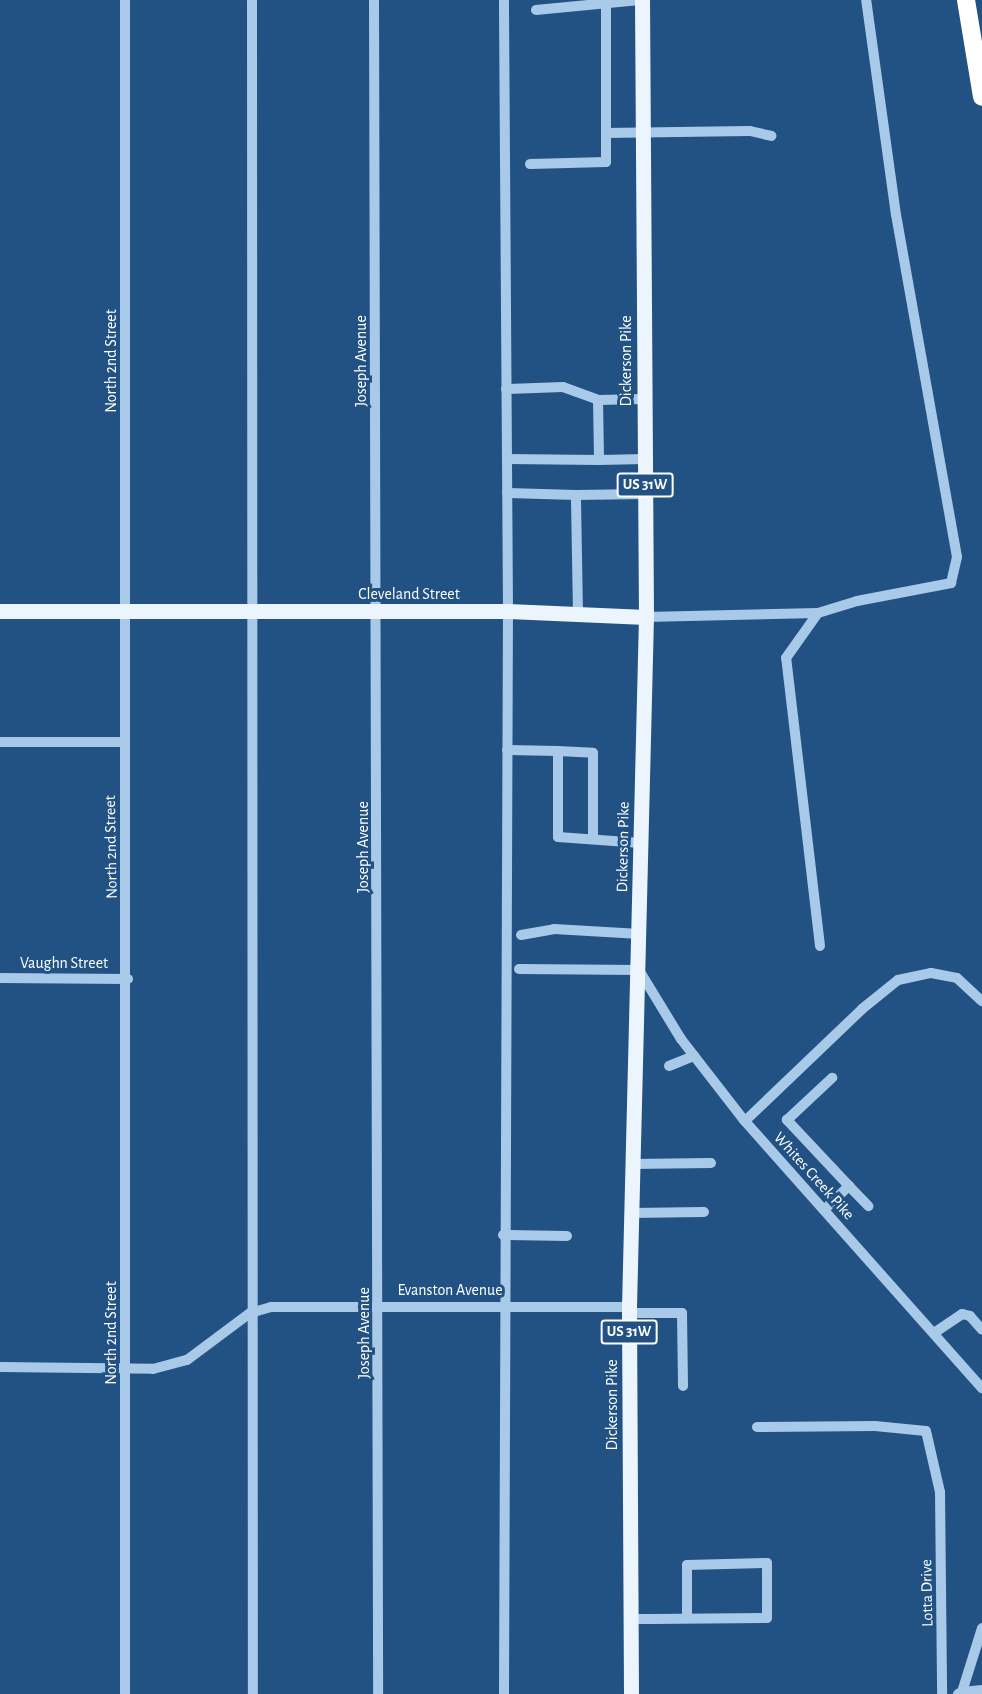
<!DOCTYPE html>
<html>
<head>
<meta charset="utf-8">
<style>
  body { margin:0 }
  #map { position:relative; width:982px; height:1694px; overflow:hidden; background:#225283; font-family:"Alegreya Sans",sans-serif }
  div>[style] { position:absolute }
  .minor>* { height:10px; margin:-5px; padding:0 5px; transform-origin:5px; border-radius:5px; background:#a9c9e8 }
  .major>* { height:15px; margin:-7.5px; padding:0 7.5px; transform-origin:7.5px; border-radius:7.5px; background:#ecf4fe }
  .highway>* { height:18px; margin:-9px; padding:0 9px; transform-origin:9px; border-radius:9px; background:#fff }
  span { translate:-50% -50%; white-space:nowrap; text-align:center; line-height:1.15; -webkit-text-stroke:6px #225283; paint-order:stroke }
  .shield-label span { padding:2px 4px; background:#225283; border:2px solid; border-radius:4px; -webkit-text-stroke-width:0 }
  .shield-label { font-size:15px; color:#fff; font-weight:700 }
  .street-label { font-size:16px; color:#fff }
</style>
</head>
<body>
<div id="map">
  <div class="minor">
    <i style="left:252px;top:0;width:1694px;rotate:89.97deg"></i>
    <i style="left:374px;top:0;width:1694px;rotate:89.86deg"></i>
    <i style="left:536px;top:10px;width:104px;rotate:-5.5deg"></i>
    <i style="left:606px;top:133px;width:144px;rotate:-0.8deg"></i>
    <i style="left:750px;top:131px;width:22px;rotate:13deg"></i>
    <i style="left:530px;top:164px;width:76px;rotate:-1.5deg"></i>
    <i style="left:606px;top:162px;width:158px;rotate:-90deg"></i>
    <i style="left:506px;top:389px;width:57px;rotate:-2deg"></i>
    <i style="left:563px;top:387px;width:37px;rotate:20deg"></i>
    <i style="left:644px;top:399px;width:46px;rotate:178.8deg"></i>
    <i style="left:598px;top:400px;width:60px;rotate:89deg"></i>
    <i style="left:599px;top:460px;width:46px;rotate:-1.2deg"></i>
    <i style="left:507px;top:459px;width:92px;rotate:0.6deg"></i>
    <i style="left:507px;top:493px;width:69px;rotate:1.7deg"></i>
    <i style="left:578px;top:614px;width:119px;rotate:-91deg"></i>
    <i style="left:576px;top:495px;width:69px;rotate:-0.8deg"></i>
    <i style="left:646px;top:617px;width:172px;rotate:-1.3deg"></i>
    <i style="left:0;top:742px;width:124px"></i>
    <i style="left:507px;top:750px;width:51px;rotate:1.1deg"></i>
    <i style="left:558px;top:751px;width:86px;rotate:90deg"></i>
    <i style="left:558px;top:837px;width:83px;rotate:4.1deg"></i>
    <i style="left:558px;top:751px;width:35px;rotate:3deg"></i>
    <i style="left:593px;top:753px;width:86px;rotate:90deg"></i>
    <i style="left:521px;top:935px;width:34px;rotate:-10deg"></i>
    <i style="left:554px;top:929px;width:86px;rotate:3.3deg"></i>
    <i style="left:820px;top:946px;width:290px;rotate:-96.7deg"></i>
    <i style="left:786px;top:658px;width:55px;rotate:-54.6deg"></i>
    <i style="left:818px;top:613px;width:41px;rotate:-17.1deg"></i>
    <i style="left:857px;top:601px;width:96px;rotate:-10.8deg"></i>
    <i style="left:951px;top:583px;width:27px;rotate:-77deg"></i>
    <i style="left:957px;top:557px;width:347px;rotate:-100.1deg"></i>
    <i style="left:896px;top:215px;width:217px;rotate:-97.9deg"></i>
    <i style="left:519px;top:969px;width:120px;rotate:0.5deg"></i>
    <i style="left:639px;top:970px;width:81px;rotate:58.7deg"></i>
    <i style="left:681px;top:1039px;width:101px;rotate:52.2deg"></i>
    <i style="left:743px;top:1119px;width:360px;rotate:48.4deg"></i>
    <i style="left:0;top:978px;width:128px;rotate:0.4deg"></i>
    <i style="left:669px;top:1066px;width:27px;rotate:-22deg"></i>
    <i style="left:745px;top:1121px;width:162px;rotate:-43.7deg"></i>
    <i style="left:862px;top:1009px;width:46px;rotate:-38.9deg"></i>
    <i style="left:898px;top:980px;width:34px;rotate:-12deg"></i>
    <i style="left:931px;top:973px;width:26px;rotate:11deg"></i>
    <i style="left:957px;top:978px;width:34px;rotate:43deg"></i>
    <i style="left:633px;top:1164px;width:78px;rotate:-0.7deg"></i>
    <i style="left:849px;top:1186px;width:28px;rotate:46deg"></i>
    <i style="left:824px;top:1210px;width:35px;rotate:-44deg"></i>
    <i style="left:849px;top:1186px;width:91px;rotate:-133.2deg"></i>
    <i style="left:787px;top:1120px;width:62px;rotate:-43deg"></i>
    <i style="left:632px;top:1213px;width:72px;rotate:-0.8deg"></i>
    <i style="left:503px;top:1235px;width:64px;rotate:0.9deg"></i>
    <i style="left:629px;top:1313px;width:53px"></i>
    <i style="left:682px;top:1313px;width:73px;rotate:89.2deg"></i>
    <i style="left:934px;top:1333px;width:34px;rotate:-34deg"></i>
    <i style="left:962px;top:1314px;width:8px;rotate:14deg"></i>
    <i style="left:970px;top:1316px;width:18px;rotate:49deg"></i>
    <i style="left:0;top:1367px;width:153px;rotate:0.7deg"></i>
    <i style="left:153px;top:1369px;width:35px;rotate:-15deg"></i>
    <i style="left:187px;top:1360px;width:79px;rotate:-36.7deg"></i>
    <i style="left:250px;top:1313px;width:22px;rotate:-16deg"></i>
    <i style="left:271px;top:1307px;width:358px"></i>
    <i style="left:757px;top:1427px;width:118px;rotate:-0.5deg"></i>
    <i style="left:875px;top:1426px;width:51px;rotate:5.6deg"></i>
    <i style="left:926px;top:1431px;width:63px;rotate:77.1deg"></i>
    <i style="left:940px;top:1492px;width:202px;rotate:89.4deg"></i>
    <i style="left:631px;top:1619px;width:21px"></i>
    <i style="left:652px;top:1619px;width:115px;rotate:-0.5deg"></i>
    <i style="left:767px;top:1618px;width:55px;rotate:-90deg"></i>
    <i style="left:767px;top:1563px;width:80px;rotate:178.6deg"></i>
    <i style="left:687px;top:1565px;width:53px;rotate:90deg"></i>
    <i style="left:962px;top:1692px;width:20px;rotate:-6deg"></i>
    <i style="left:125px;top:1694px;width:1694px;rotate:-90deg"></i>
    <i style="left:504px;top:1694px;width:1083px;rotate:-89.79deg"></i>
    <i style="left:508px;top:611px;width:611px;rotate:-90.38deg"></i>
    <i style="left:958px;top:1694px;width:4px;rotate:-27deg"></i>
    <i style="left:962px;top:1692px;width:67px;rotate:-72.6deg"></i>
  </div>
  <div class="major">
    <i style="left:0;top:611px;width:508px"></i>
    <i style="left:508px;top:611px;width:138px;rotate:2.5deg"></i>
    <i style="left:631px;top:1694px;width:387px;rotate:-90.3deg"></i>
    <i style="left:629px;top:1307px;width:690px;rotate:-88.59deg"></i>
    <i style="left:646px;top:617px;width:617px;rotate:-90.37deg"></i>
  </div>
  <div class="highway">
    <i style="left:966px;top:0;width:98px;rotate:80.6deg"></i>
  </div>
  <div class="shield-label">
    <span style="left:645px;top:485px">US 31W</span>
    <span style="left:629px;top:1332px">US 31W</span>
  </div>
  <div class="street-label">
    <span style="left:111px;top:361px;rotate:-90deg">North 2nd Street</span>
    <span style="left:361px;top:361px;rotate:-90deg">Joseph Avenue</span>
    <span style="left:626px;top:361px;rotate:-90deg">Dickerson Pike</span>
    <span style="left:409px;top:594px">Cleveland Street</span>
    <span style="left:111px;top:847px;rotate:-91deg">North 2nd Street</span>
    <span style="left:363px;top:847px;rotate:-90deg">Joseph Avenue</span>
    <span style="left:623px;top:847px;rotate:-89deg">Dickerson Pike</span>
    <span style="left:64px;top:963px">Vaughn Street</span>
    <span style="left:814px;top:1176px;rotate:48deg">Whites Creek Pike</span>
    <span style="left:450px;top:1290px">Evanston Avenue</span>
    <span style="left:111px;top:1333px;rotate:-90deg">North 2nd Street</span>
    <span style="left:364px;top:1333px;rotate:-90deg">Joseph Avenue</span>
    <span style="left:612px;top:1405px;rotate:-90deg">Dickerson Pike</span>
    <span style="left:927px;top:1593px;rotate:-91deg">Lotta Drive</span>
  </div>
</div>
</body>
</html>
